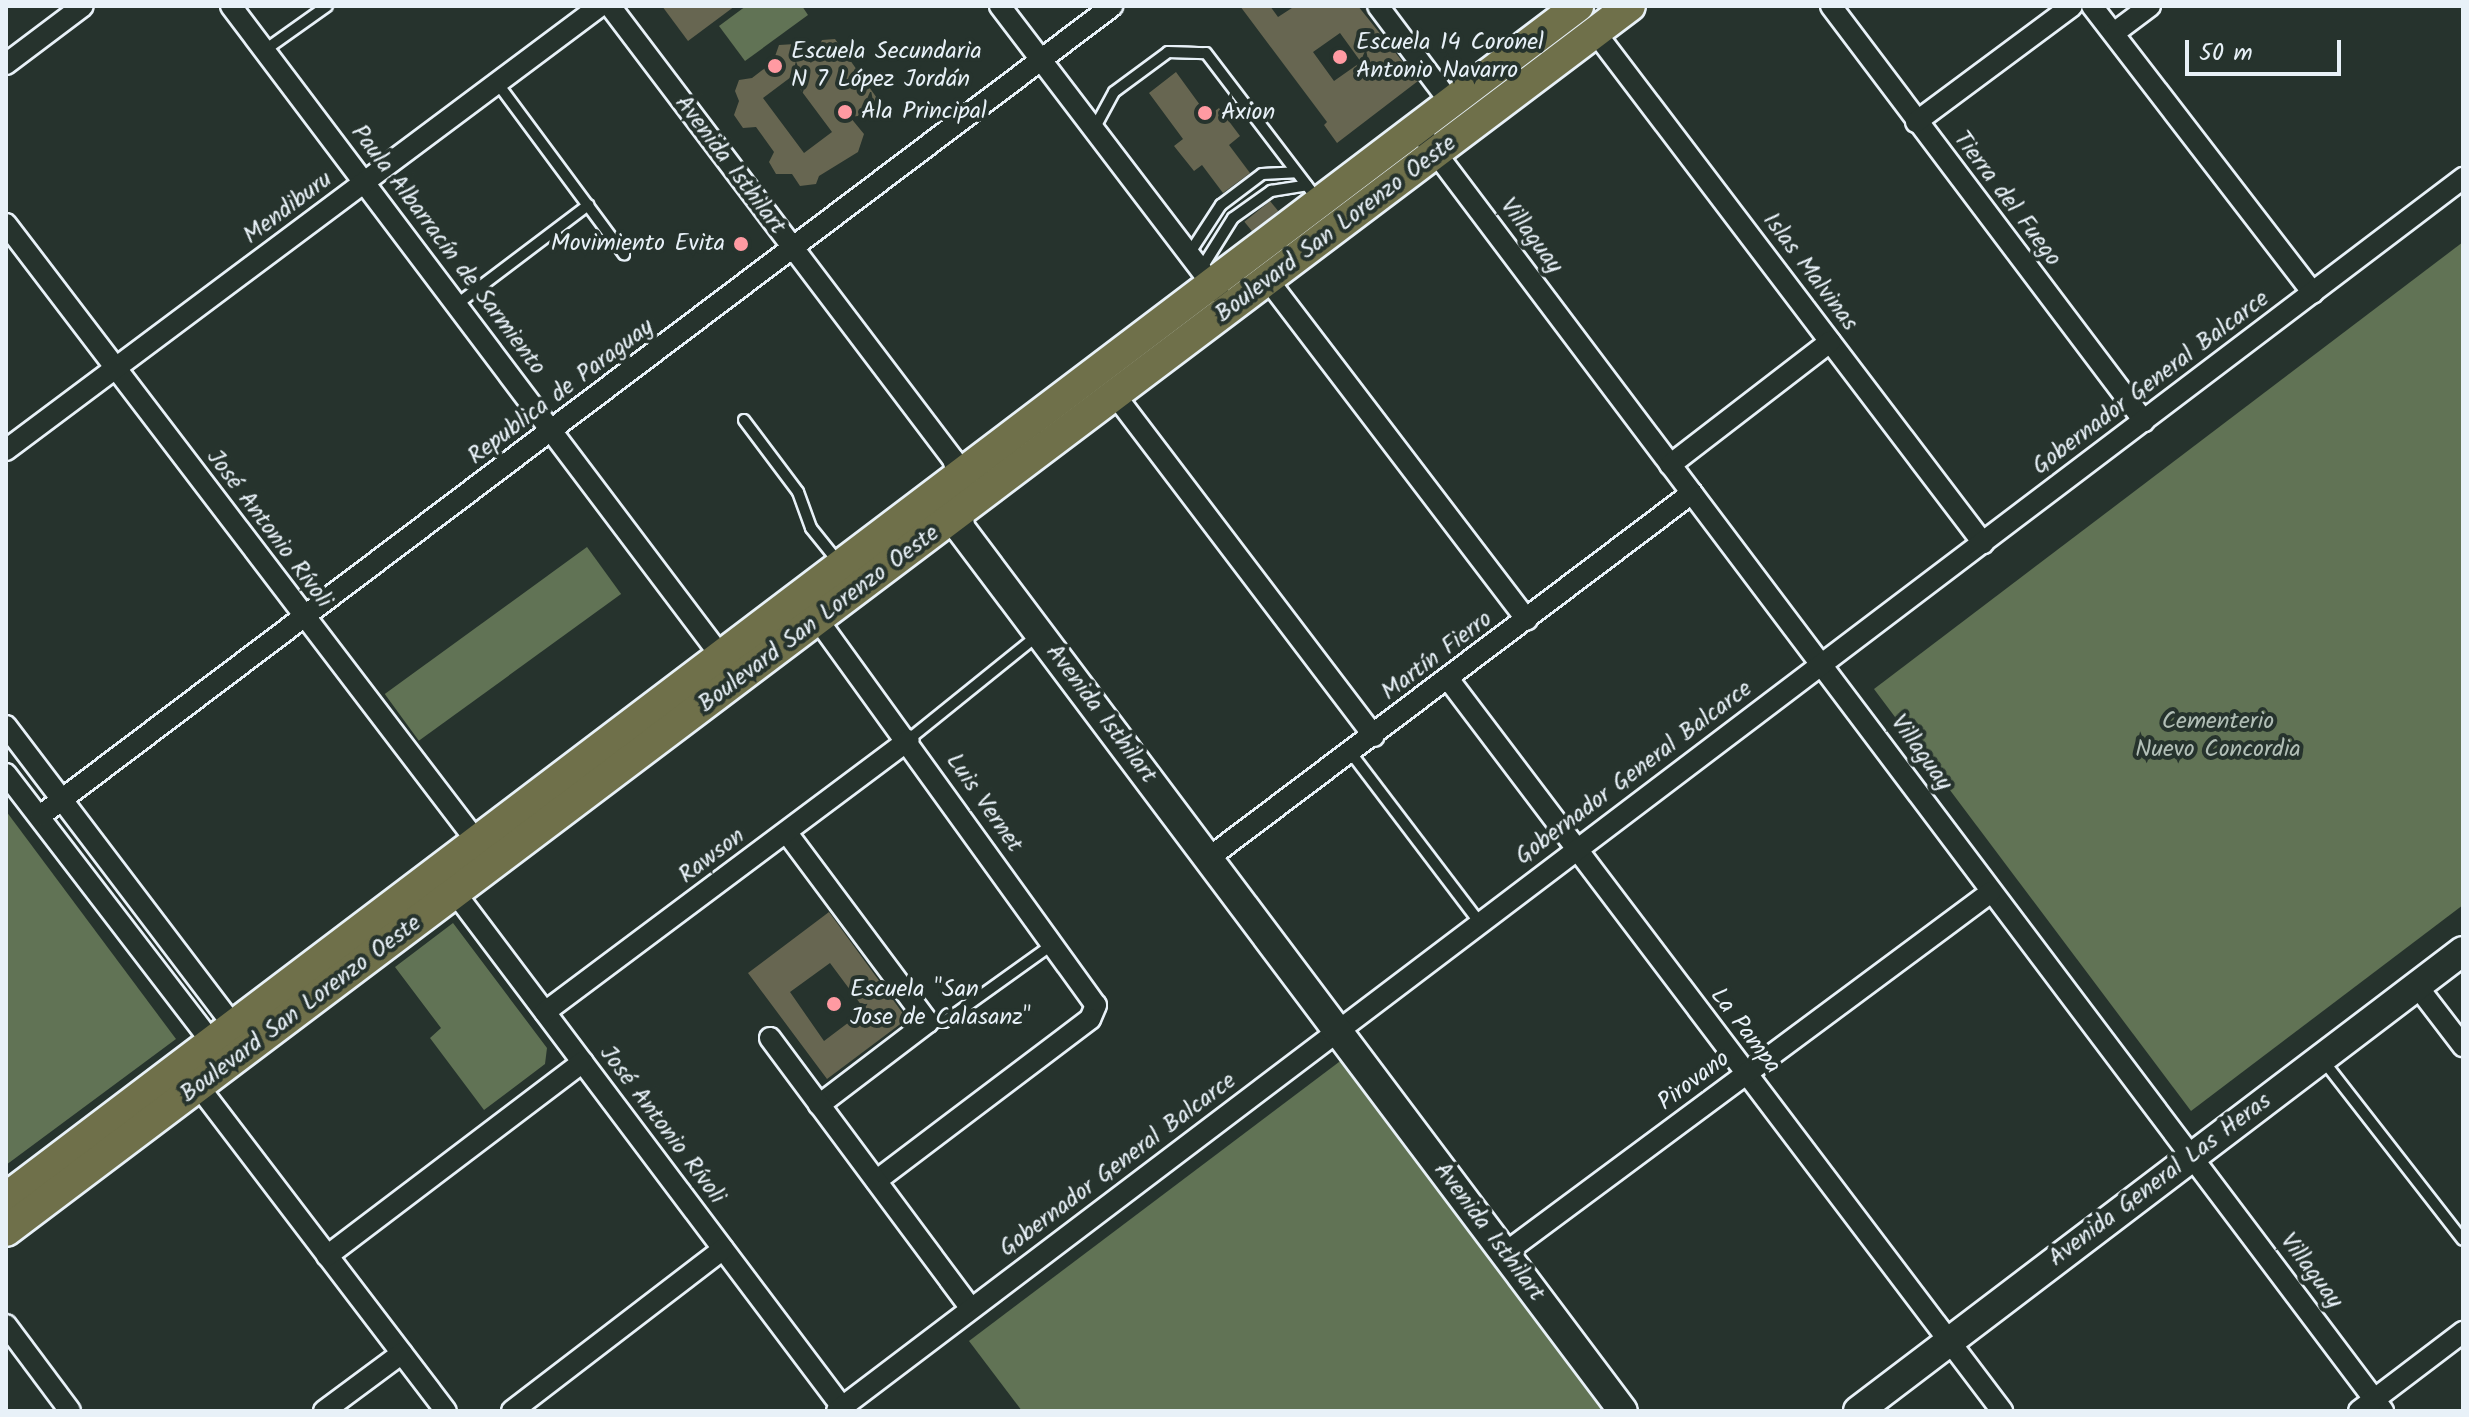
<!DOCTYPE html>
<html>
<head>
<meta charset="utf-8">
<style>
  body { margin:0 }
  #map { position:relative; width:2469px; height:1417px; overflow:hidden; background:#26332d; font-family:Kalam,sans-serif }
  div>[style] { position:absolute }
  .green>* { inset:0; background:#617355; transform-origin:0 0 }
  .building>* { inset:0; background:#676651; transform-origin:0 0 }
  .roads { filter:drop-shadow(2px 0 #e8f1f8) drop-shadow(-2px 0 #e8f1f8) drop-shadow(0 2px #e8f1f8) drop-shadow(0 -2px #e8f1f8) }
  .lane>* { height:10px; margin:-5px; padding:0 5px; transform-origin:5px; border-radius:5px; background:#26332d }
  .street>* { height:20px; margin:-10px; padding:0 10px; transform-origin:10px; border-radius:10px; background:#26332d }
  .secondary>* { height:28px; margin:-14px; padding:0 14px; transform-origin:14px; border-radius:14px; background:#26332d }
  .primary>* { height:30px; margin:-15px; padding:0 15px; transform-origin:15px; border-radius:15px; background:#6f704a }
  .dots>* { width:22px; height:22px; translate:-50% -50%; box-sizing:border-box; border:4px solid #26332d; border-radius:50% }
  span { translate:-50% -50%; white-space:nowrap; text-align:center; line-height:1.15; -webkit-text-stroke:8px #26332d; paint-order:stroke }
  .poi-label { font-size:24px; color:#e8f1f8 }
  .left { translate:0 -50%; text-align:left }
  .right { translate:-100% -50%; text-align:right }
  .street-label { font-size:24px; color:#e8f1f8 }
  .park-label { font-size:24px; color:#b2bfb7 }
  .frame { position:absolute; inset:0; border:8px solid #e8f1f8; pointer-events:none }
  .scale { position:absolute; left:2185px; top:40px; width:156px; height:36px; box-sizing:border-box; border:4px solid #e8f1f8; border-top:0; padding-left:10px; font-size:24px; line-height:28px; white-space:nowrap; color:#e8f1f8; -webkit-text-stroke:6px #26332d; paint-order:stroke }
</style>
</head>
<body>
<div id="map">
  <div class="green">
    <i style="clip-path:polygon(746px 6px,802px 6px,808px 15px,745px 61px,719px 26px)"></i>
    <i style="clip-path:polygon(2463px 242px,2463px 905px,2191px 1111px,1874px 689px)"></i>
    <i style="left:587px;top:547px;width:58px;height:250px;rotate:54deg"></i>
    <i style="clip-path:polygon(6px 811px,176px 1039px,6px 1165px)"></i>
    <i style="clip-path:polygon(453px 923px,547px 1048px,545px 1064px,484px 1110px,430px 1038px,441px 1028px,395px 967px)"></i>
    <i style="clip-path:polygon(1343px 1059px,1606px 1411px,1022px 1411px,969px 1341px)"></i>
  </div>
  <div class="building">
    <i style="clip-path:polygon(662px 6px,735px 6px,688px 41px)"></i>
    <i style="clip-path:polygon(evenodd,1240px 6px,1270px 6px,1278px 17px,1295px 6px,1358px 6px,1418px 81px,1337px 143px,1324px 125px,1327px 122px,1240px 6px,1340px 33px,1361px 62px,1334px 81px,1313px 52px,1340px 33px)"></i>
    <i style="clip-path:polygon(evenodd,835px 39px,879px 101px,873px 114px,850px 117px,864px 134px,858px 152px,819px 176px,816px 184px,800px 186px,792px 174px,776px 174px,769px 162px,774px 152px,756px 127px,743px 128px,734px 115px,739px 101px,735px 91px,739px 80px,752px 78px,773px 62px,779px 45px,795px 44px,811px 63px,822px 40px,835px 39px,791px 77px,832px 132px,804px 153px,763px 98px,791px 77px)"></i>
    <i style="clip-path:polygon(1176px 72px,1208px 116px,1219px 108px,1240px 136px,1229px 145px,1250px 173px,1223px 193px,1202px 165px,1194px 171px,1174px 146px,1183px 139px,1149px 93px)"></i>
    <i style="left:1270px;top:201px;width:13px;height:33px;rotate:51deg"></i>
    <i style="clip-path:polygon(evenodd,829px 912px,907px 1019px,827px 1079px,748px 973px,829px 912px,830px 963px,865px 1010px,824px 1041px,790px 992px,830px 963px)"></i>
  </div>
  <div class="roads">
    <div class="lane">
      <i style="left:265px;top:50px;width:76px;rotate:-35.4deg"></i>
      <i style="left:498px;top:84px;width:212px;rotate:53.5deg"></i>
      <i style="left:1094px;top:129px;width:42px;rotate:-61.6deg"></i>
      <i style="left:1114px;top:92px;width:67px;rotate:-36.5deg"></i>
      <i style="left:1168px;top:52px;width:38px;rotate:2deg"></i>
      <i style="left:1206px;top:53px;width:185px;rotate:52.7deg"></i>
      <i style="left:1189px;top:254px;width:59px;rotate:-56.9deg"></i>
      <i style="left:1221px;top:205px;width:51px;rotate:-37.1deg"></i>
      <i style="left:1262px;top:174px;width:34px;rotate:-3deg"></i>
      <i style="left:1201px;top:269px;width:60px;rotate:-57.9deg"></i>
      <i style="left:1233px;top:218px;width:47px;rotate:-35.4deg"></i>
      <i style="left:1271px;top:191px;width:36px;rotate:-9deg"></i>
      <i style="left:456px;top:305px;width:166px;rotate:-37.1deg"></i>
      <i style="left:744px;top:420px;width:90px;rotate:53.1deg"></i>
      <i style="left:798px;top:492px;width:38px;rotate:70deg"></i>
      <i style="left:811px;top:528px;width:46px;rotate:51.1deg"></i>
      <i style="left:908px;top:740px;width:166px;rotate:-38.9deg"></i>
      <i style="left:1351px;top:753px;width:213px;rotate:52.8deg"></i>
      <i style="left:928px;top:1022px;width:16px"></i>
      <i style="left:944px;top:1022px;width:134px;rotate:-35.6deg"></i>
      <i style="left:2322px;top:1059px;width:229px;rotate:52.1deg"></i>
    </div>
    <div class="street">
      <i style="left:231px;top:6px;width:824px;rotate:52.99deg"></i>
      <i style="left:610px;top:6px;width:568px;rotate:52.87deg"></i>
      <i style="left:953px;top:459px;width:17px;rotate:73deg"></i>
      <i style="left:1000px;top:6px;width:360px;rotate:52.7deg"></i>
      <i style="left:1378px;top:6px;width:120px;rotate:53.1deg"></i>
      <i style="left:1831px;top:6px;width:520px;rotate:52.98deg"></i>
      <i style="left:2092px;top:6px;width:362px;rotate:52.4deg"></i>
      <i style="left:1595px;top:32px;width:642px;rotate:52.79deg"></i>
      <i style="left:2114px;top:33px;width:45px;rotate:-36.9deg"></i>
      <i style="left:6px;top:64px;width:96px;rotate:-37deg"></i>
      <i style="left:1916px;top:122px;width:194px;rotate:-36.6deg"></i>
      <i style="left:1417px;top:128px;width:1606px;rotate:53.02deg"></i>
      <i style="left:6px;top:224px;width:788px;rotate:52.68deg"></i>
      <i style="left:1268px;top:280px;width:427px;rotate:52.7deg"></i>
      <i style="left:1115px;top:395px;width:428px;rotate:52.8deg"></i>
      <i style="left:6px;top:450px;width:742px;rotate:-36.78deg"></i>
      <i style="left:1670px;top:465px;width:202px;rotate:-37.6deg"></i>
      <i style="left:818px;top:620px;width:475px;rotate:54.2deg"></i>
      <i style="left:1096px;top:1005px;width:15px;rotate:113deg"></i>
      <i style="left:1090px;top:1019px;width:268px;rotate:142.9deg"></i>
      <i style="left:1449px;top:680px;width:917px;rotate:52.89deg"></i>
      <i style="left:6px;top:726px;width:387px;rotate:52.8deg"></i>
      <i style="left:6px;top:774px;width:348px;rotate:52.5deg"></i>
      <i style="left:40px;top:816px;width:1344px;rotate:-37.07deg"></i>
      <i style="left:787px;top:833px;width:236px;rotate:53.3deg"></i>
      <i style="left:928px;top:1022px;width:137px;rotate:142.7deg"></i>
      <i style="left:1210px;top:857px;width:604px;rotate:-37.06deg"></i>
      <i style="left:447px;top:882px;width:662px;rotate:53.04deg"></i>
      <i style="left:2417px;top:986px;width:76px;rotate:52.5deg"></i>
      <i style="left:545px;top:1012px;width:454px;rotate:-36.8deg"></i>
      <i style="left:770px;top:1038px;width:337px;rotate:53.4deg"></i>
      <i style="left:199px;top:1087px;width:407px;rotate:52.7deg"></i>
      <i style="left:1505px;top:1253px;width:605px;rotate:-36.6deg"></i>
      <i style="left:327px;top:1256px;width:321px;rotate:-37.2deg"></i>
      <i style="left:6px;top:1325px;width:107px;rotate:53.3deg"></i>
      <i style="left:324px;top:1411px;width:97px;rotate:-36.6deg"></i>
      <i style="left:512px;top:1411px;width:266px;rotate:-37.5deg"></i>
      <i style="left:837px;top:1411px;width:2041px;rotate:-37.17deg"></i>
      <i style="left:2359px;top:1411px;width:131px;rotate:-37.2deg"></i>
    </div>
    <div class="secondary">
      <i style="left:958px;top:493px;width:35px;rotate:87deg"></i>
      <i style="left:960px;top:528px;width:1104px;rotate:53.1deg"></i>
      <i style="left:1858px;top:1411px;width:760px;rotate:-37.25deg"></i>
    </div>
    <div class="primary">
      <i style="left:6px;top:1198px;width:1973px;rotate:-37.17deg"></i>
      <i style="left:6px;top:1231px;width:2034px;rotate:-37.03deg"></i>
    </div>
  </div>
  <div class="dots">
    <i style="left:1340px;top:57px;background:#ff9aa2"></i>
    <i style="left:775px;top:66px;background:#ff9aa2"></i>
    <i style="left:845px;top:112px;background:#ff9aa2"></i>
    <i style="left:1205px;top:113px;background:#ff9aa2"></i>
    <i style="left:741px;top:244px;background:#ff9aa2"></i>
    <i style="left:834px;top:1004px;background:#ff9aa2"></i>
  </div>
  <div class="poi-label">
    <span class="left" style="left:1356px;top:57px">Escuela 14 Coronel<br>Antonio Navarro</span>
    <span class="left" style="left:791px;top:66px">Escuela Secundaria<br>N 7 López Jordán</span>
    <span class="left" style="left:861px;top:112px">Ala Principal</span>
    <span class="left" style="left:1221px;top:113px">Axion</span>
    <span class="right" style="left:725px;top:244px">Movimiento Evita</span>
    <span class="left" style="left:850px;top:1004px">Escuela "San<br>Jose de Calasanz"</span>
  </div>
  <div class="street-label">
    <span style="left:730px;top:165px;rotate:53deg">Avenida Isthilart</span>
    <span style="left:2007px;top:199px;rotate:53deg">Tierra del Fuego</span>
    <span style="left:288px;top:208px;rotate:-37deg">Mendiburu</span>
    <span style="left:1336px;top:229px;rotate:-37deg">Boulevard San Lorenzo Oeste</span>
    <span style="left:1531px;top:236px;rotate:53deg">Villaguay</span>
    <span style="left:448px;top:250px;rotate:53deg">Paula Albarracín de Sarmiento</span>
    <span style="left:1810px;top:272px;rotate:53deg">Islas Malvinas</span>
    <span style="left:2151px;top:383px;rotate:-37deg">Gobernador General Balcarce</span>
    <span style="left:561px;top:392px;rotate:-37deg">Republica de Paraguay</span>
    <span style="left:269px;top:529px;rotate:53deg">José Antonio Rívoli</span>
    <span style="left:819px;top:619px;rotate:-37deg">Boulevard San Lorenzo Oeste</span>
    <span style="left:1437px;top:656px;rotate:-37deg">Martín Fierro</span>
    <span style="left:1101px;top:714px;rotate:53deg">Avenida Isthilart</span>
    <span style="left:1921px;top:753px;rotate:54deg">Villaguay</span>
    <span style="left:1634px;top:773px;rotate:-37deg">Gobernador General Balcarce</span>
    <span style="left:984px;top:803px;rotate:55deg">Luis Vernet</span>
    <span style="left:712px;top:856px;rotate:-37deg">Rawson</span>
    <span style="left:301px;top:1009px;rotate:-37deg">Boulevard San Lorenzo Oeste</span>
    <span style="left:1745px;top:1031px;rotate:53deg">La Pampa</span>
    <span style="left:1694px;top:1081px;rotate:-37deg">Pirovano</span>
    <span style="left:662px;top:1125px;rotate:53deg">José Antonio Rívoli</span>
    <span style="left:1118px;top:1165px;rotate:-37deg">Gobernador General Balcarce</span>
    <span style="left:2160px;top:1180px;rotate:-37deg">Avenida General Las Heras</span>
    <span style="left:1489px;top:1232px;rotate:53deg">Avenida Isthilart</span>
    <span style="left:2311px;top:1271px;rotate:53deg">Villaguay</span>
  </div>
  <div class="park-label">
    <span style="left:2218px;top:736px">Cementerio<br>Nuevo Concordia</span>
  </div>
  <div class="frame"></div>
  <div class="scale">50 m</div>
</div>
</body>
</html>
